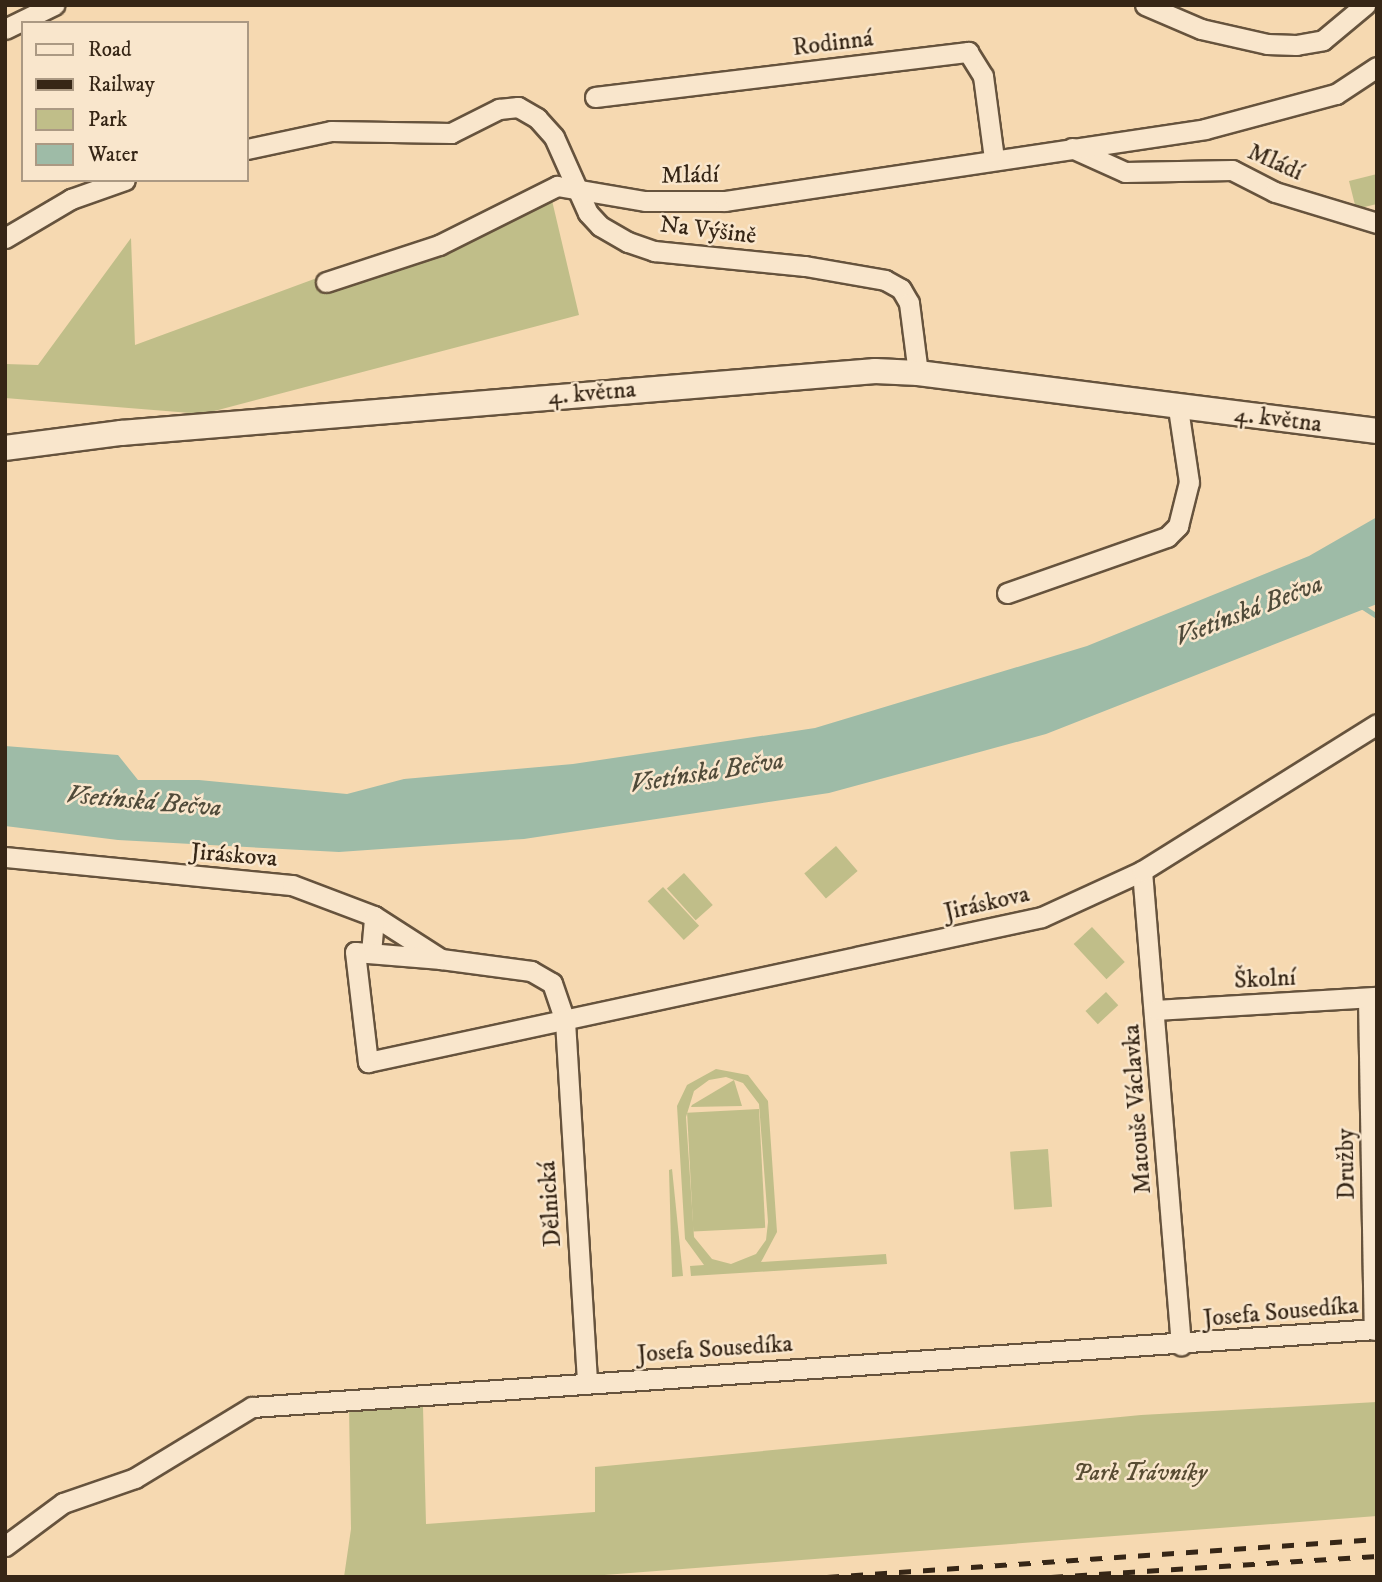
<!DOCTYPE html>
<html>
<head>
<meta charset="utf-8">
<style>
  body { margin:0 }
  #map { position:relative; width:1382px; height:1582px; overflow:hidden; background:#f6d9b1; font-family:"IM FELL DW Pica",serif }
  div>[style] { position:absolute }
  .green>* { inset:0; background:#c0be89; transform-origin:0 0 }
  .water>* { inset:0; background:#9ebba7 }
  .stream>* { height:4.5px; margin:-2.25px; padding:0 2.25px; transform-origin:2.25px; border-radius:2.25px; background:#9ebba7 }
  .roads { filter:drop-shadow(2px 0 #66533d) drop-shadow(-2px 0 #66533d) drop-shadow(0 2px #66533d) drop-shadow(0 -2px #66533d) }
  .minor>* { height:19px; margin:-9.5px; padding:0 9.5px; transform-origin:9.5px; border-radius:9.5px; background:#f9e6cc }
  .tertiary>* { height:24px; margin:-12px; padding:0 12px; transform-origin:12px; border-radius:12px; background:#f9e6cc }
  .rail>* { height:4.5px; margin-top:-2.25px; transform-origin:0; background:repeating-linear-gradient(90deg,#362616 0 12px,transparent 0 24px) }
  span { translate:-50% -50%; white-space:nowrap; text-align:center; line-height:1.15; -webkit-text-stroke:5px #f9e6cc; paint-order:stroke }
  .street-label { font-size:24px; color:#362616 }
  .park-label { font-size:24px; color:#584c33; font-style:italic }
  .water-label { font-size:26px; color:#504b3a; font-style:italic }
  .frame { position:absolute; inset:0; border:7px solid #362616; pointer-events:none }
  .legend { position:absolute; left:21px; top:21px; width:228px; height:161px; box-sizing:border-box; background:#f9e6cc; border:2px solid #ab9983; margin:0; padding:9px 12px; list-style:none; font-size:21px; color:#362616 }
  .legend li { display:flex; align-items:center; gap:14px; height:35px }
  .legend b { width:35px; border:2px solid #ab9983 }
</style>
</head>
<body>
<div id="map">
  <div class="green">
    <i style="clip-path:polygon(1377px 174px,1377px 204px,1356px 209px,1349px 181px)"></i>
    <i style="clip-path:polygon(550px 192px,579px 315px,203px 414px,5px 398px,5px 364px,38px 365px,131px 238px,135px 345px)"></i>
    <i style="left:836px;top:846px;width:33px;height:42px;rotate:49deg"></i>
    <i style="left:684px;top:873px;width:43px;height:23px;rotate:48deg"></i>
    <i style="left:663px;top:887px;width:53px;height:21px;rotate:47deg"></i>
    <i style="left:1092px;top:927px;width:48px;height:25px;rotate:47deg"></i>
    <i style="left:1106px;top:992px;width:18px;height:28px;rotate:47deg"></i>
    <i style="clip-path:polygon(evenodd,716px 1069px,748px 1075px,768px 1101px,777px 1232px,761px 1262px,886px 1254px,887px 1264px,691px 1276px,690px 1266px,704px 1265px,685px 1239px,677px 1106px,687px 1085px,716px 1069px,726px 1077px,743px 1083px,759px 1104px,768px 1222px,766px 1240px,756px 1254px,731px 1264px,712px 1259px,694px 1237px,686px 1117px,694px 1091px,709px 1080px,726px 1077px)"></i>
    <i style="clip-path:polygon(734px 1080px,742px 1106px,691px 1107px,692px 1105px)"></i>
    <i style="left:759px;top:1109px;width:119px;height:72px;rotate:87deg"></i>
    <i style="left:1048px;top:1149px;width:58px;height:38px;rotate:86deg"></i>
    <i style="clip-path:polygon(672px 1169px,683px 1276px,672px 1277px,669px 1170px)"></i>
    <i style="clip-path:polygon(1377px 1402px,1377px 1516px,578px 1577px,344px 1577px,351px 1529px,349px 1407px,423px 1407px,426px 1524px,595px 1512px,595px 1467px,1141px 1415px)"></i>
  </div>
  <div class="water">
    <i style="clip-path:polygon(1377px 517px,1377px 604px,1046px 734px,829px 793px,524px 839px,339px 852px,118px 840px,5px 826px,5px 746px,118px 755px,138px 780px,199px 780px,347px 794px,404px 779px,573px 764px,815px 728px,1087px 646px,1309px 556px)"></i>
  </div>
  <div class="stream">
    <i style="left:1360px;top:605px;width:20px;rotate:33deg"></i>
  </div>
  <div class="roads">
    <div class="minor">
      <i style="left:1145px;top:5px;width:61px;rotate:23.2deg"></i>
      <i style="left:1201px;top:29px;width:68px;rotate:12.8deg"></i>
      <i style="left:1267px;top:44px;width:29px;rotate:2deg"></i>
      <i style="left:1296px;top:45px;width:27px;rotate:-10deg"></i>
      <i style="left:1323px;top:40px;width:55px;rotate:-39.8deg"></i>
      <i style="left:5px;top:29px;width:55px;rotate:-26.1deg"></i>
      <i style="left:595px;top:97px;width:376px;rotate:-6.9deg"></i>
      <i style="left:968px;top:52px;width:28px;rotate:58deg"></i>
      <i style="left:983px;top:76px;width:83px;rotate:82.4deg"></i>
      <i style="left:1072px;top:148px;width:58px;rotate:24.4deg"></i>
      <i style="left:1125px;top:172px;width:107px;rotate:-1.1deg"></i>
      <i style="left:1232px;top:170px;width:48px;rotate:27.1deg"></i>
      <i style="left:1275px;top:192px;width:107px;rotate:16.9deg"></i>
      <i style="left:247px;top:149px;width:86px;rotate:-12.1deg"></i>
      <i style="left:331px;top:131px;width:120px;rotate:1deg"></i>
      <i style="left:451px;top:133px;width:54px;rotate:-26.6deg"></i>
      <i style="left:499px;top:109px;width:19px;rotate:-6deg"></i>
      <i style="left:518px;top:107px;width:22px;rotate:30deg"></i>
      <i style="left:537px;top:118px;width:25px;rotate:48deg"></i>
      <i style="left:554px;top:137px;width:83px;rotate:65.9deg"></i>
      <i style="left:588px;top:213px;width:18px;rotate:47deg"></i>
      <i style="left:600px;top:226px;width:32px;rotate:30deg"></i>
      <i style="left:628px;top:242px;width:28px;rotate:19deg"></i>
      <i style="left:654px;top:251px;width:152px;rotate:5.7deg"></i>
      <i style="left:805px;top:266px;width:81px;rotate:9.9deg"></i>
      <i style="left:885px;top:280px;width:18px;rotate:29deg"></i>
      <i style="left:901px;top:289px;width:16px;rotate:60deg"></i>
      <i style="left:909px;top:303px;width:71px;rotate:82.7deg"></i>
      <i style="left:5px;top:238px;width:77px;rotate:-30.6deg"></i>
      <i style="left:71px;top:199px;width:57px;rotate:-19.4deg"></i>
      <i style="left:326px;top:282px;width:119px;rotate:-18.1deg"></i>
      <i style="left:439px;top:245px;width:132px;rotate:-26.6deg"></i>
      <i style="left:557px;top:186px;width:89px;rotate:9.7deg"></i>
      <i style="left:645px;top:201px;width:80px"></i>
      <i style="left:725px;top:201px;width:485px;rotate:-8.5deg"></i>
      <i style="left:1205px;top:129px;width:136px;rotate:-15deg"></i>
      <i style="left:1336px;top:94px;width:49px;rotate:-33.4deg"></i>
      <i style="left:1007px;top:593px;width:170px;rotate:-19.3deg"></i>
      <i style="left:1167px;top:537px;width:16px;rotate:-45deg"></i>
      <i style="left:1178px;top:526px;width:45px;rotate:-76deg"></i>
      <i style="left:1189px;top:482px;width:75px;rotate:-98.5deg"></i>
      <i style="left:5px;top:857px;width:288px;rotate:5.6deg"></i>
      <i style="left:292px;top:885px;width:88px;rotate:20.7deg"></i>
      <i style="left:374px;top:916px;width:80px;rotate:32.7deg"></i>
      <i style="left:441px;top:959px;width:91px;rotate:7.6deg"></i>
      <i style="left:531px;top:971px;width:24px;rotate:30deg"></i>
      <i style="left:552px;top:983px;width:40px;rotate:71.1deg"></i>
      <i style="left:565px;top:1021px;width:363px;rotate:86.5deg"></i>
      <i style="left:1142px;top:871px;width:476px;rotate:85.3deg"></i>
      <i style="left:371px;top:953px;width:37px;rotate:-85deg"></i>
      <i style="left:441px;top:959px;width:86px;rotate:-175.3deg"></i>
      <i style="left:355px;top:952px;width:111px;rotate:83.3deg"></i>
      <i style="left:368px;top:1062px;width:689px;rotate:-12.14deg"></i>
      <i style="left:1042px;top:917px;width:110px;rotate:-24.7deg"></i>
      <i style="left:1142px;top:871px;width:277px;rotate:-32deg"></i>
      <i style="left:1368px;top:998px;width:332px;rotate:89deg"></i>
      <i style="left:1156px;top:1010px;width:221px;rotate:-3.4deg"></i>
      <i style="left:5px;top:1546px;width:72px;rotate:-36.6deg"></i>
      <i style="left:63px;top:1503px;width:76px;rotate:-19.1deg"></i>
      <i style="left:135px;top:1478px;width:137px;rotate:-31.3deg"></i>
      <i style="left:252px;top:1407px;width:1128px;rotate:-3.97deg"></i>
    </div>
    <div class="tertiary">
      <i style="left:5px;top:448px;width:117px;rotate:-7.4deg"></i>
      <i style="left:121px;top:433px;width:757px;rotate:-4.7deg"></i>
      <i style="left:875px;top:371px;width:43px;rotate:2.7deg"></i>
      <i style="left:918px;top:373px;width:463px;rotate:7.2deg"></i>
    </div>
  </div>
  <div class="rail">
    <i style="left:827px;top:1577px;width:551px;rotate:-3.95deg"></i>
    <i style="left:1051px;top:1577px;width:327px;rotate:-3.7deg"></i>
  </div>
  <div class="street-label">
    <span style="left:833px;top:44px;rotate:-7deg">Rodinná</span>
    <span style="left:1275px;top:163px;rotate:24deg">Mládí</span>
    <span style="left:690px;top:176px;rotate:-1deg">Mládí</span>
    <span style="left:708px;top:231px;rotate:7deg">Na Výšině</span>
    <span style="left:592px;top:394px;rotate:-5deg">4. května</span>
    <span style="left:1278px;top:420px;rotate:7deg">4. května</span>
    <span style="left:234px;top:856px;rotate:5deg">Jiráskova</span>
    <span style="left:987px;top:904px;rotate:-13deg">Jiráskova</span>
    <span style="left:1265px;top:980px;rotate:-3deg">Školní</span>
    <span style="left:1138px;top:1109px;rotate:-94deg">Matouše Václavka</span>
    <span style="left:1347px;top:1164px;rotate:-91deg">Družby</span>
    <span style="left:551px;top:1204px;rotate:-94deg">Dělnická</span>
    <span style="left:1281px;top:1313px;rotate:-5deg">Josefa Sousedíka</span>
    <span style="left:715px;top:1350px;rotate:-4deg">Josefa Sousedíka</span>
  </div>
  <div class="park-label">
    <span style="left:1140px;top:1474px">Park Trávníky</span>
  </div>
  <div class="water-label">
    <span style="left:1249px;top:611px;rotate:-21deg">Vsetínská Bečva</span>
    <span style="left:707px;top:773px;rotate:-9deg">Vsetínská Bečva</span>
    <span style="left:144px;top:802px;rotate:5deg">Vsetínská Bečva</span>
  </div>
  <div class="frame"></div>
  <ul class="legend">
  <li><b style="height:9px;background:#f9e6cc"></b>Road</li>
  <li><b style="height:9px;background:#362616"></b>Railway</li>
  <li><b style="height:19px;background:#c0be89"></b>Park</li>
  <li><b style="height:19px;background:#9ebba7"></b>Water</li>
  </ul>
</div>
</body>
</html>
